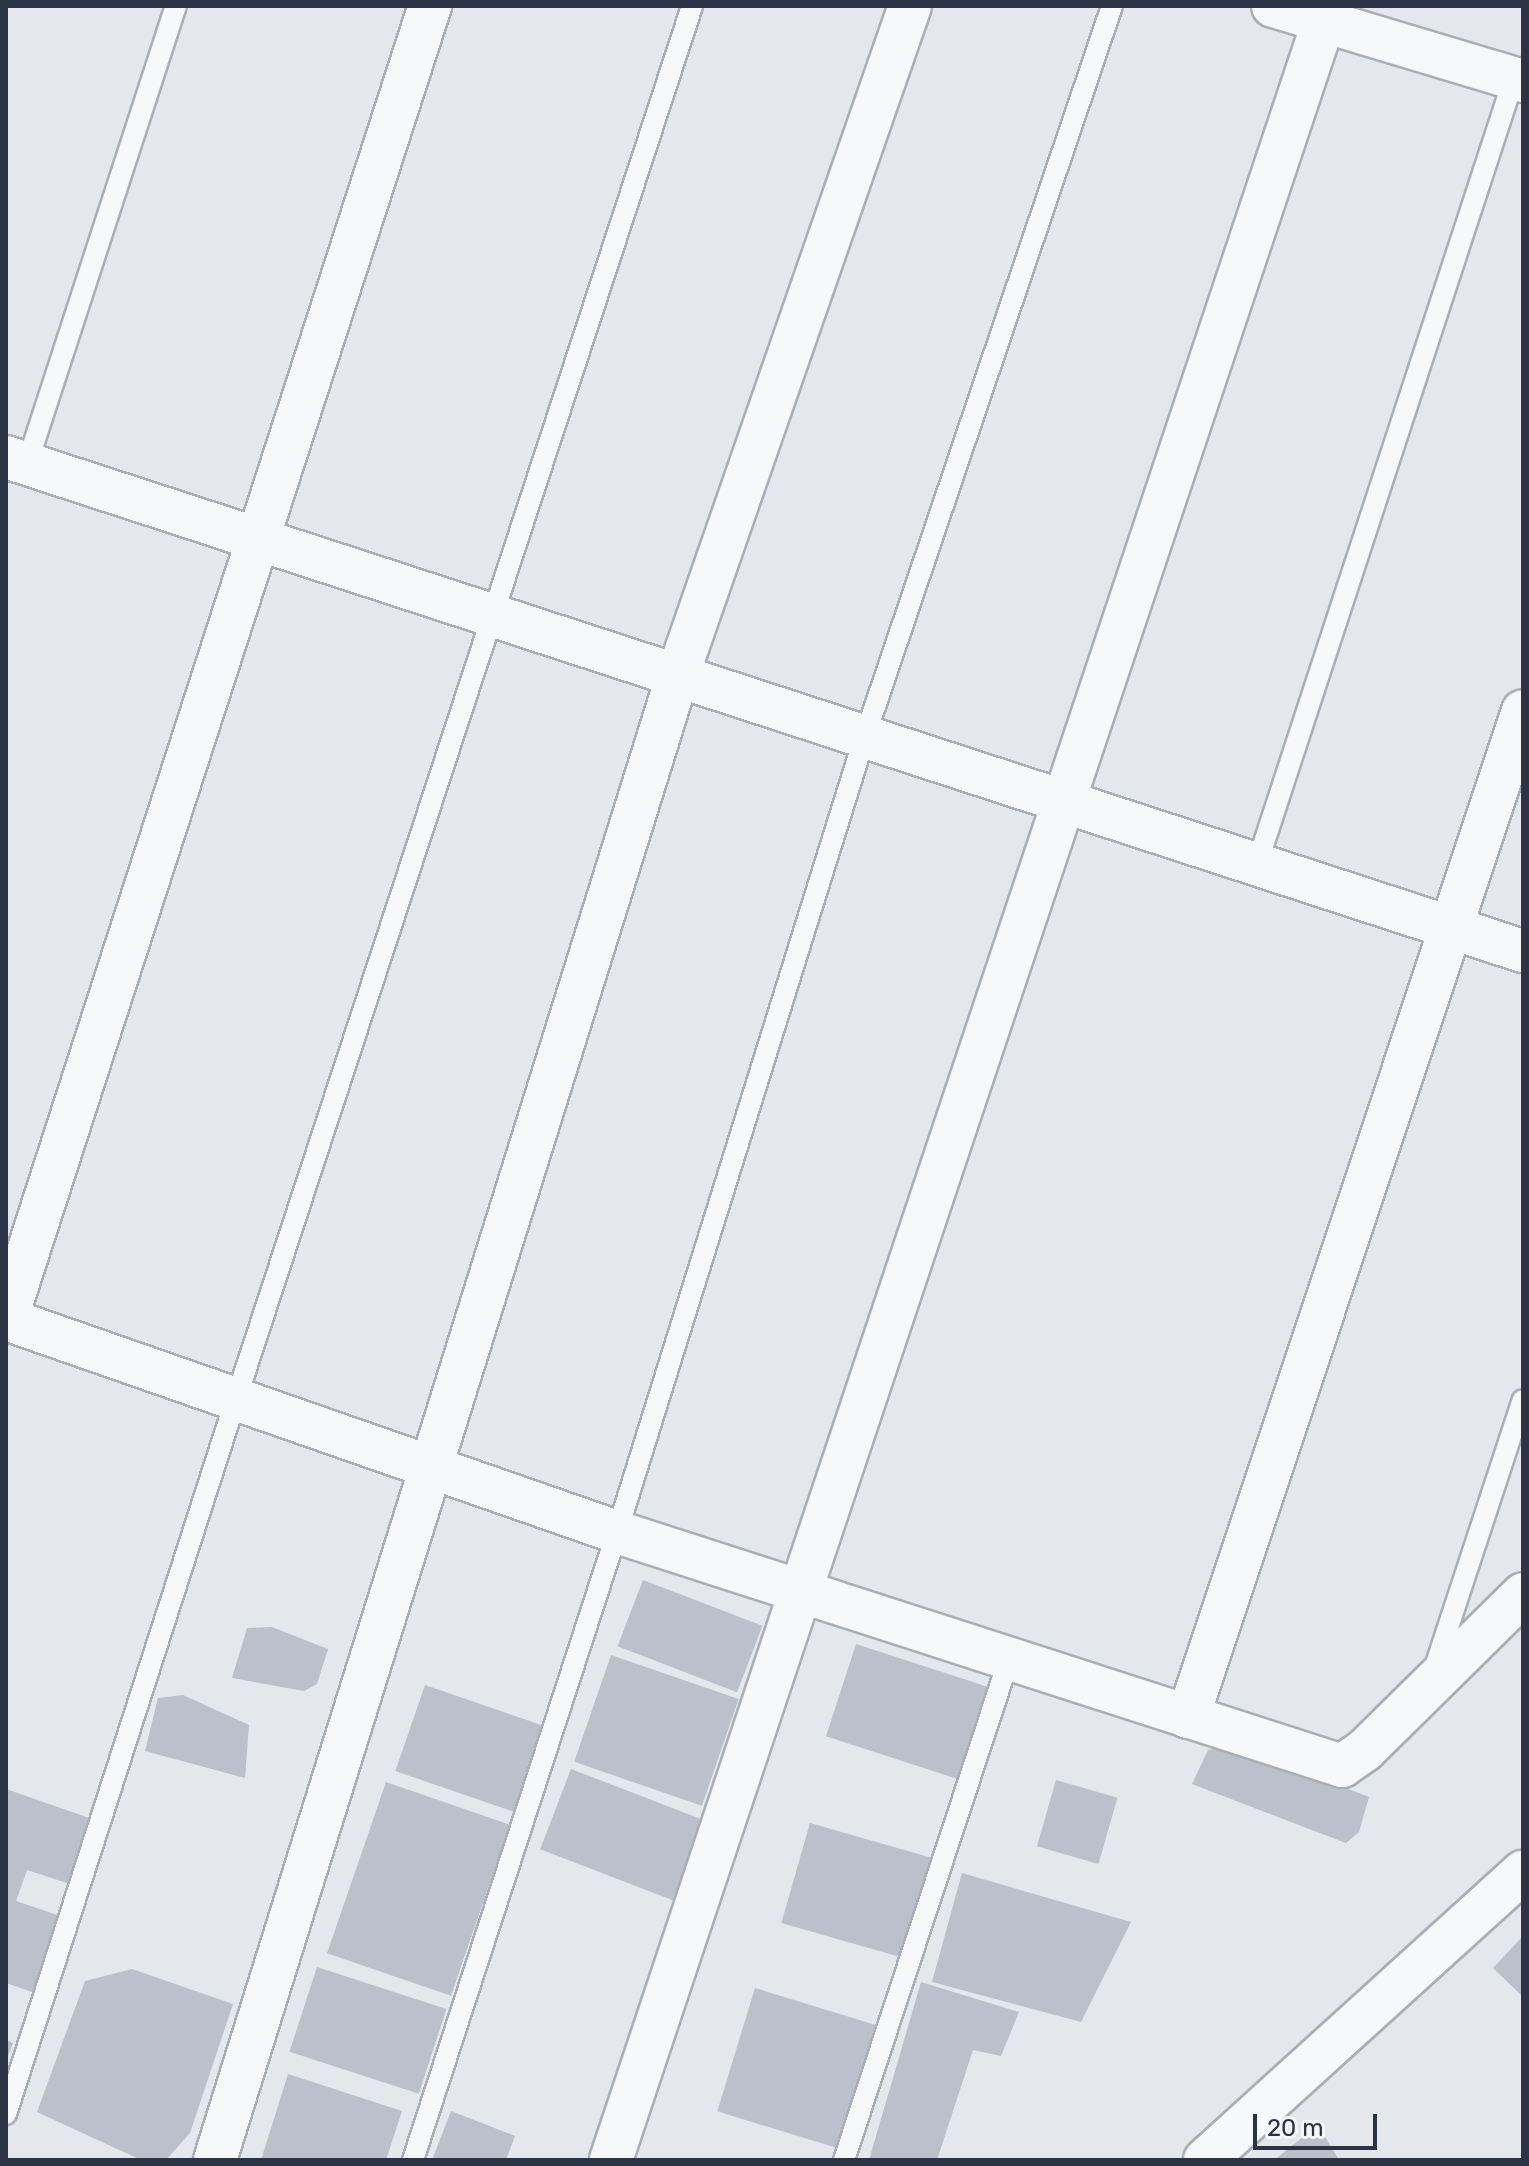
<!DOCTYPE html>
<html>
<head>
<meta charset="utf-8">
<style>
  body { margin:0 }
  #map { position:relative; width:1529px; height:2166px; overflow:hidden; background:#e4e7ec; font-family:Rubik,sans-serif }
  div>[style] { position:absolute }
  .building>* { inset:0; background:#bbc0ca; transform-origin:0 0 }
  .roads { filter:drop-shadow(2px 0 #a9aeb7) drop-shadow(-2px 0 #a9aeb7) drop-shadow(0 2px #a9aeb7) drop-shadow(0 -2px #a9aeb7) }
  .service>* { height:20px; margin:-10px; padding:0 10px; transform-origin:10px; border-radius:10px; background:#f7f8fa }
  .minor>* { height:42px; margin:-21px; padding:0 21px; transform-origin:21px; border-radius:21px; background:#f7f8fa }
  span { translate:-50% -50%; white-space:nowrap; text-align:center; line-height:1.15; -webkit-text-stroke:6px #f4f6f9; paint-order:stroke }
  .frame { position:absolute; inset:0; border:8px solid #2b3445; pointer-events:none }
  .scale { position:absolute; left:1253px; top:2114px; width:124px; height:36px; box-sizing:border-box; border:4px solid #2b3445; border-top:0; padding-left:10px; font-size:24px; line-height:28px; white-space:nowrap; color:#2b3445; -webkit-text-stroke:6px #f4f6f9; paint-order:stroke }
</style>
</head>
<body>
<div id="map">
  <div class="building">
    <i style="left:643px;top:1580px;width:128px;height:71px;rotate:21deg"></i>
    <i style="clip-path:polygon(272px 1627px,328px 1649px,317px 1684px,304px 1691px,232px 1678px,247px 1628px)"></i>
    <i style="left:856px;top:1644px;width:144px;height:97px;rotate:18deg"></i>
    <i style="left:611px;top:1655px;width:135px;height:113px;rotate:19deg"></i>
    <i style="left:425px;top:1685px;width:125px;height:91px;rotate:19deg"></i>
    <i style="clip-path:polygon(183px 1695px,249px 1725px,245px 1778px,145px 1751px,158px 1698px)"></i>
    <i style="clip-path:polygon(1235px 1745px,1369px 1797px,1359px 1832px,1346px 1843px,1192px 1784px,1208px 1750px)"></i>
    <i style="left:571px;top:1769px;width:142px;height:86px;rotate:21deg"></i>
    <i style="left:1056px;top:1780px;width:64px;height:69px;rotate:16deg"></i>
    <i style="left:386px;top:1782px;width:131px;height:181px;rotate:19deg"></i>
    <i style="clip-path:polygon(6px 1789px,95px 1820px,73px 1885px,27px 1870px,16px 1901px,72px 1920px,46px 1997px,6px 1983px)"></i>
    <i style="left:810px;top:1823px;width:130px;height:104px;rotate:16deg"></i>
    <i style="clip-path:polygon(962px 1873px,1131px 1922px,1081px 2022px,932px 1982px)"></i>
    <i style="clip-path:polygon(1523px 1936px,1523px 1997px,1493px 1968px)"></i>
    <i style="left:317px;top:1967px;width:136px;height:89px;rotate:18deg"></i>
    <i style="clip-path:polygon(132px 1969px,233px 2004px,190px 2133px,166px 2160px,141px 2160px,37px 2112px,85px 1981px)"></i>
    <i style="clip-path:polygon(921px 1982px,1019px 2012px,1001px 2056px,973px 2050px,937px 2160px,869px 2160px)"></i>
    <i style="left:755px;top:1988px;width:128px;height:129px;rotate:17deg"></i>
    <i style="clip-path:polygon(6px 2040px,13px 2043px,6px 2061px)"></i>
    <i style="clip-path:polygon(288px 2074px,402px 2111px,386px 2160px,261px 2160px)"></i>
    <i style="clip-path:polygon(451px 2111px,515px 2136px,506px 2160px,432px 2160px)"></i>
    <i style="clip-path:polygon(1318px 2125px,1339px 2160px,1274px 2160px)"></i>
  </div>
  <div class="roads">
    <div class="service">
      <i style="left:27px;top:464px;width:482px;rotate:-72deg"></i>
      <i style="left:1257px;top:864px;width:827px;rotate:-71.89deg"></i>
      <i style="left:1434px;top:1670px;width:284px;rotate:-71.8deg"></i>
      <i style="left:6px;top:2114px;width:751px;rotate:-72.17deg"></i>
      <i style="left:236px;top:1399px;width:1466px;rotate:-71.87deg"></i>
      <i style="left:413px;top:2160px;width:660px;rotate:-72deg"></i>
      <i style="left:617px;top:1532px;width:834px;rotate:-72.7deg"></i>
      <i style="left:865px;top:736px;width:771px;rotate:-71.31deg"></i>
      <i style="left:844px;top:2160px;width:527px;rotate:-71.77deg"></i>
    </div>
    <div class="minor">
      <i style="left:1273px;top:6px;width:261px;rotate:16.7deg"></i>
      <i style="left:6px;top:457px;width:1595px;rotate:18.04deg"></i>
      <i style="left:6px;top:1319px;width:647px;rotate:19.22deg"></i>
      <i style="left:617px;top:1532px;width:762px;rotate:17.89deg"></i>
      <i style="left:1342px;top:1766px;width:28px;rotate:-35deg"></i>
      <i style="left:1365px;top:1750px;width:222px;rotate:-44.6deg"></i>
      <i style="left:6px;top:1320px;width:1381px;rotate:-72.12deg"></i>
      <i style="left:1188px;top:1717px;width:1060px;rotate:-71.58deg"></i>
      <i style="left:215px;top:2160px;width:1556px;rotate:-72.69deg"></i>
      <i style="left:678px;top:674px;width:707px;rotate:-70.85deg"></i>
      <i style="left:611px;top:2160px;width:2252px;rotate:-71.57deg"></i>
      <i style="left:1205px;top:2160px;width:429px;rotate:-42.2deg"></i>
    </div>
  </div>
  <div class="frame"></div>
  <div class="scale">20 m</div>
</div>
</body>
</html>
